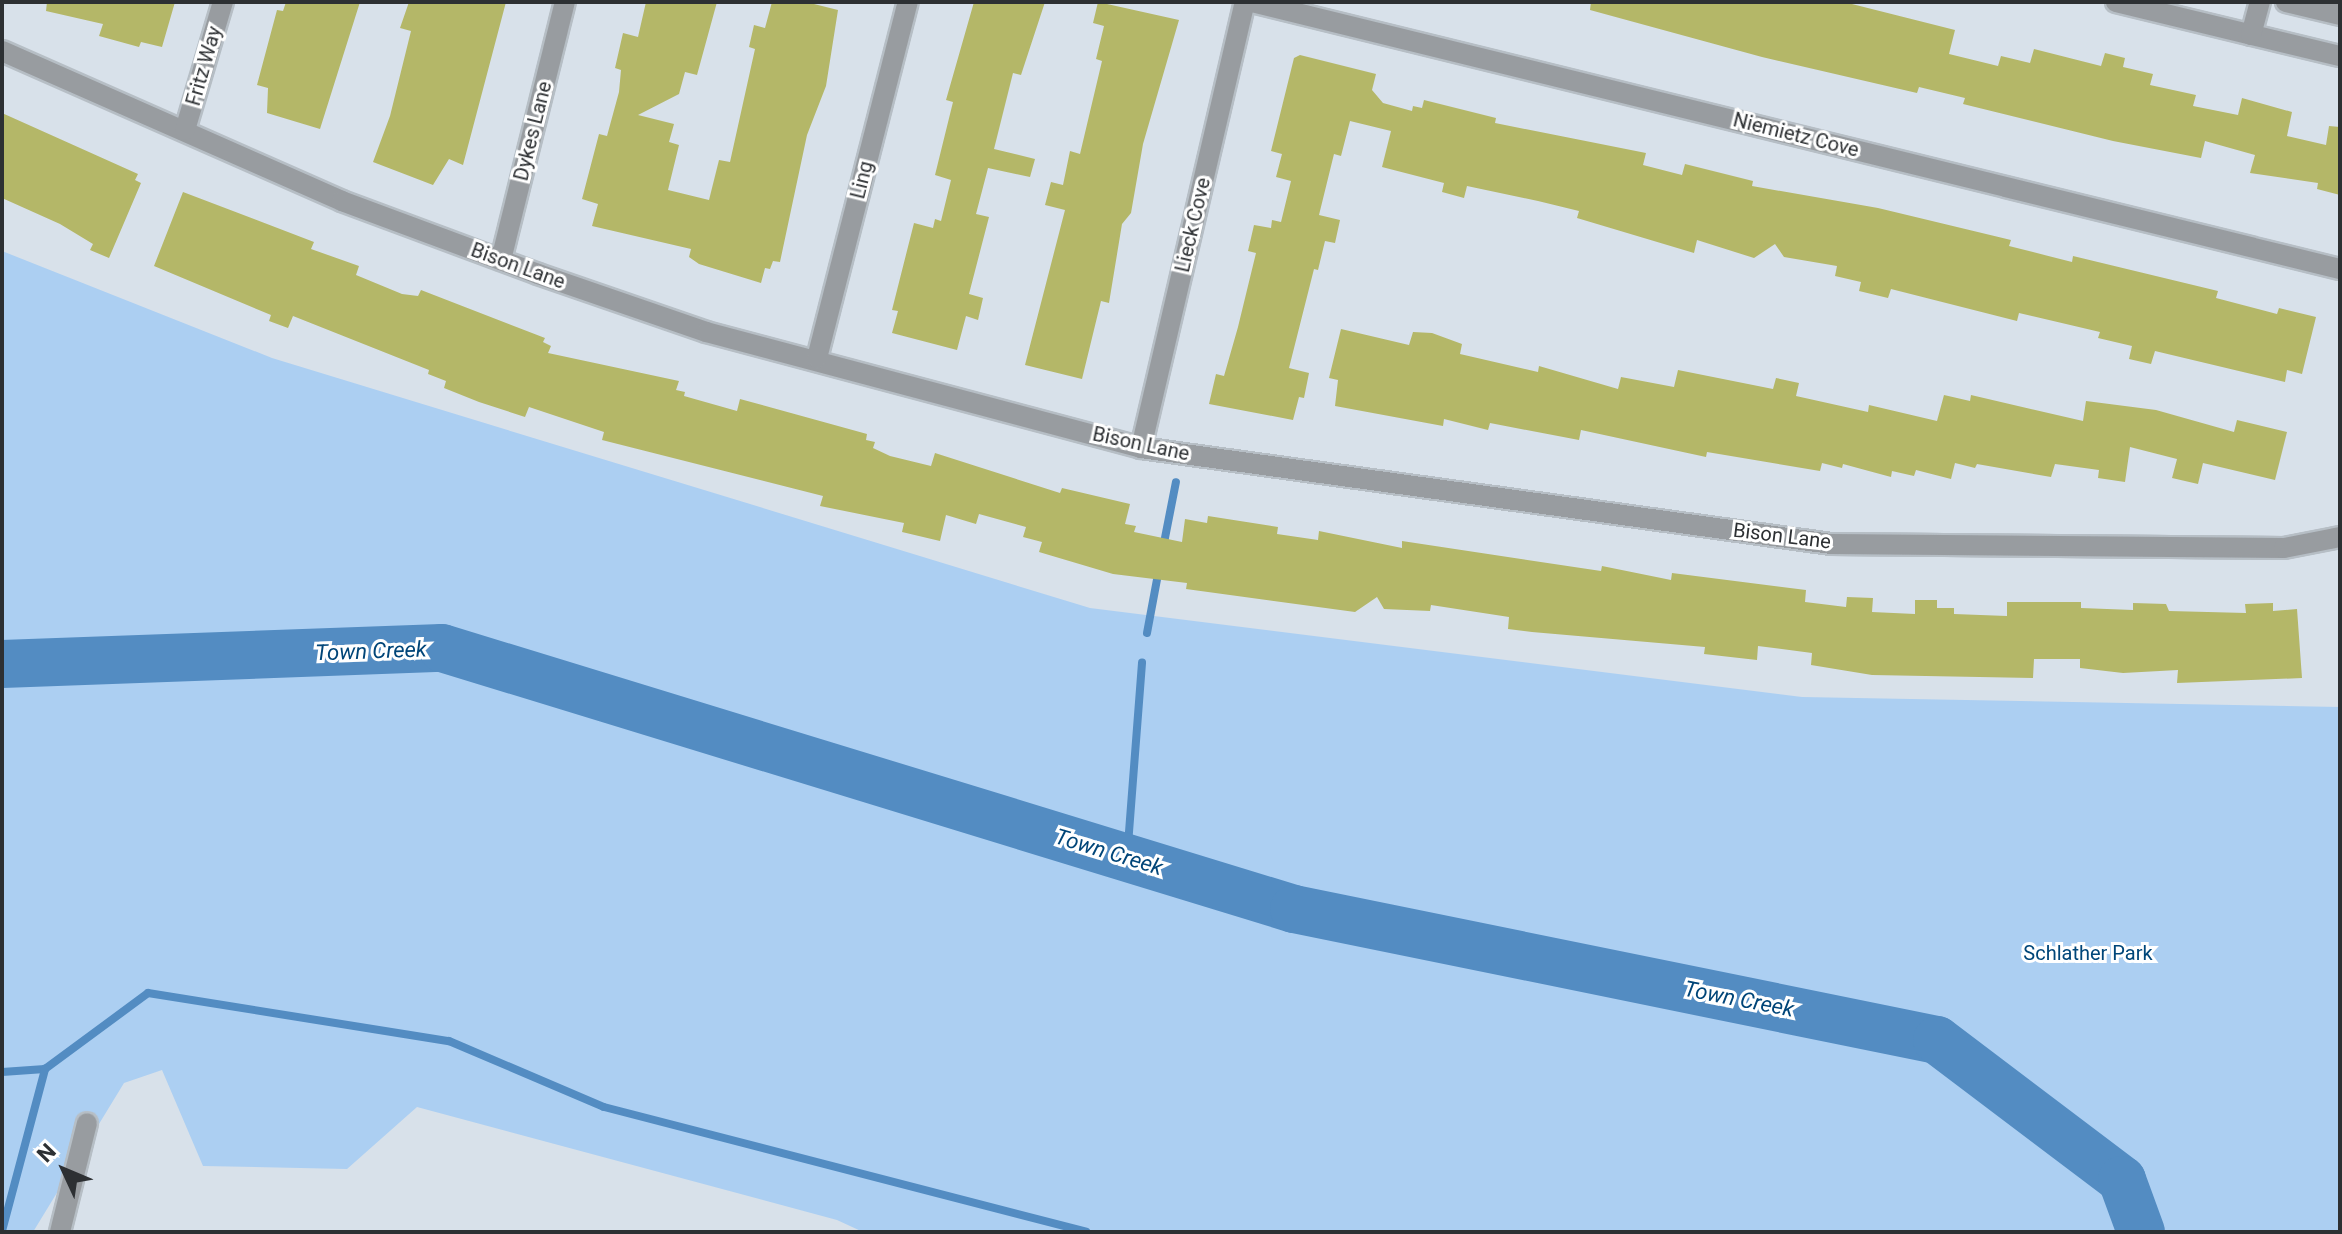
<!DOCTYPE html>
<html>
<head>
<meta charset="utf-8">
<style>
  body { margin:0 }
  #map { position:relative; width:2342px; height:1234px; overflow:hidden; background:#d8e1ea; font-family:Roboto,sans-serif }
  div>[style] { position:absolute }
  .green>* { inset:0; background:#accff2 }
  .stream>* { height:8px; margin:-4px; padding:0 4px; transform-origin:4px; border-radius:4px; background:#538cc2 }
  .river>* { height:48px; margin:-24px; padding:0 24px; transform-origin:24px; border-radius:24px; background:#538cc2 }
  .building>* { inset:0; background:#b4b768 }
  .roads { filter:drop-shadow(2px 0 #b6bec5) drop-shadow(-2px 0 #b6bec5) drop-shadow(0 2px #b6bec5) drop-shadow(0 -2px #b6bec5) }
  .minor>* { height:20px; margin:-10px; padding:0 10px; transform-origin:10px; border-radius:10px; background:#989ca0 }
  span { translate:-50% -50%; white-space:nowrap; text-align:center; line-height:1.15; -webkit-text-stroke:6px #fff; paint-order:stroke }
  .street-label { font-size:20px; color:#2d3033 }
  .park-label { font-size:20px; color:#004679 }
  .water-label { font-size:22px; color:#004578; font-style:italic }
  .frame { position:absolute; inset:0; border:4px solid #2d3033; pointer-events:none }
  .north { position:absolute; left:24px; top:1130px; width:80px; height:80px; -webkit-text-stroke:6px #fff; paint-order:stroke; rotate:314deg; font-size:22px; font-weight:700; line-height:32px; text-align:center; color:#2d3033 }
  .north::after { content:''; display:block; margin:auto; width:28px; height:36px; background:#2d3033; clip-path:polygon(50% 0,100% 100%,50% 72%,0 100%) }
</style>
</head>
<body>
<div id="map">
  <div class="green">
    <i style="clip-path:polygon(2px 251px,272px 358px,1090px 608px,1802px 697px,2340px 707px,2340px 1232px,863px 1232px,837px 1220px,417px 1107px,347px 1169px,203px 1166px,162px 1070px,124px 1083px,33px 1232px,2px 1232px)"></i>
  </div>
  <div class="stream">
    <i style="left:1163px;top:548px;width:67px;rotate:-78.9deg"></i>
    <i style="left:1147px;top:633px;width:65px;rotate:-79.4deg"></i>
    <i style="left:1127px;top:858px;width:196px;rotate:-85.6deg"></i>
    <i style="left:2px;top:1072px;width:43px;rotate:-4deg"></i>
    <i style="left:45px;top:1069px;width:128px;rotate:-36.4deg"></i>
    <i style="left:148px;top:993px;width:305px;rotate:9.1deg"></i>
    <i style="left:449px;top:1041px;width:168px;rotate:23.1deg"></i>
    <i style="left:604px;top:1107px;width:498px;rotate:14.5deg"></i>
    <i style="left:2px;top:1231px;width:168px;rotate:-75.1deg"></i>
  </div>
  <div class="river">
    <i style="left:2px;top:664px;width:440px;rotate:-2.1deg"></i>
    <i style="left:442px;top:648px;width:891px;rotate:17.03deg"></i>
    <i style="left:1294px;top:909px;width:656px;rotate:11.52deg"></i>
    <i style="left:1937px;top:1040px;width:232px;rotate:37.1deg"></i>
    <i style="left:2122px;top:1180px;width:55px;rotate:69.9deg"></i>
  </div>
  <div class="building">
    <i style="clip-path:polygon(47px 2px,175px 2px,162px 47px,141px 42px,139px 47px,99px 36px,103px 24px,46px 11px)"></i>
    <i style="clip-path:polygon(286px 2px,360px 2px,320px 129px,267px 113px,268px 88px,257px 85px,277px 10px,283px 11px)"></i>
    <i style="clip-path:polygon(409px 2px,506px 2px,463px 165px,449px 159px,433px 185px,373px 162px,390px 116px,411px 31px,400px 28px)"></i>
    <i style="clip-path:polygon(646px 2px,717px 2px,697px 75px,685px 72px,679px 94px,638px 115px,674px 124px,669px 142px,679px 145px,668px 190px,709px 200px,719px 160px,730px 162px,755px 49px,749px 47px,754px 25px,765px 28px,772px 2px,806px 2px,838px 10px,826px 86px,807px 135px,780px 262px,773px 261px,770px 269px,765px 268px,761px 283px,699px 264px,689px 257px,691px 249px,592px 226px,598px 204px,582px 199px,599px 134px,607px 136px,619px 92px,621px 70px,615px 68px,623px 33px,638px 37px)"></i>
    <i style="clip-path:polygon(974px 2px,1045px 2px,1021px 75px,1013px 73px,994px 149px,1035px 159px,1030px 177px,988px 168px,976px 214px,989px 217px,969px 294px,983px 298px,978px 320px,966px 316px,957px 350px,892px 333px,898px 311px,892px 310px,914px 223px,933px 228px,935px 219px,941px 221px,951px 180px,935px 175px,953px 102px,946px 100px)"></i>
    <i style="clip-path:polygon(1098px 2px,1179px 20px,1143px 144px,1131px 213px,1122px 224px,1109px 303px,1101px 301px,1082px 379px,1025px 365px,1065px 210px,1045px 205px,1051px 182px,1063px 185px,1070px 151px,1080px 154px,1102px 61px,1096px 59px,1104px 26px,1093px 23px)"></i>
    <i style="clip-path:polygon(1591px 2px,1844px 2px,1955px 30px,1949px 54px,1998px 66px,2001px 56px,2030px 63px,2034px 49px,2101px 66px,2105px 53px,2125px 58px,2123px 67px,2153px 74px,2150px 85px,2196px 95px,2193px 106px,2238px 115px,2242px 98px,2292px 112px,2287px 136px,2326px 145px,2329px 126px,2340px 127px,2340px 195px,2317px 189px,2318px 183px,2250px 173px,2255px 155px,2205px 141px,2201px 158px,2113px 141px,1963px 104px,1965px 98px,1919px 87px,1917px 93px,1762px 57px,1590px 10px)"></i>
    <i style="clip-path:polygon(1300px 55px,1376px 74px,1372px 90px,1383px 103px,1412px 111px,1413px 106px,1422px 108px,1424px 100px,1496px 118px,1495px 123px,1646px 153px,1643px 165px,1682px 175px,1685px 164px,1753px 181px,1752px 186px,1878px 208px,2011px 240px,2009px 246px,2072px 262px,2073px 256px,2218px 291px,2216px 298px,2277px 314px,2279px 308px,2316px 317px,2302px 374px,2287px 370px,2285px 382px,2155px 351px,2151px 364px,2129px 359px,2132px 346px,2098px 338px,2100px 332px,2019px 313px,2017px 321px,1891px 289px,1888px 298px,1859px 291px,1861px 282px,1835px 276px,1837px 266px,1784px 257px,1775px 244px,1754px 258px,1697px 240px,1694px 253px,1577px 218px,1579px 211px,1538px 201px,1467px 186px,1464px 198px,1442px 192px,1444px 183px,1382px 167px,1391px 131px,1350px 121px,1341px 156px,1334px 154px,1319px 215px,1340px 220px,1335px 243px,1325px 241px,1318px 270px,1314px 269px,1289px 368px,1309px 373px,1304px 398px,1299px 397px,1293px 420px,1209px 404px,1216px 374px,1224px 376px,1238px 327px,1256px 253px,1248px 251px,1254px 225px,1271px 228px,1272px 220px,1281px 222px,1291px 181px,1276px 177px,1282px 154px,1271px 151px,1294px 58px)"></i>
    <i style="clip-path:polygon(2px 113px,138px 174px,135px 180px,141px 183px,109px 258px,90px 250px,93px 244px,60px 224px,2px 198px)"></i>
    <i style="clip-path:polygon(183px 192px,314px 242px,311px 249px,359px 266px,356px 275px,402px 294px,418px 296px,421px 290px,545px 338px,543px 342px,551px 346px,548px 353px,679px 381px,676px 390px,685px 392px,684px 396px,737px 411px,740px 399px,867px 434px,866px 440px,875px 442px,873px 448px,890px 456px,931px 466px,935px 453px,1060px 493px,1062px 488px,1130px 504px,1125px 524px,1136px 526px,1134px 532px,1182px 542px,1185px 519px,1207px 523px,1208px 516px,1278px 527px,1277px 534px,1318px 540px,1319px 531px,1402px 548px,1402px 541px,1601px 571px,1602px 566px,1671px 580px,1672px 573px,1806px 590px,1805px 602px,1846px 607px,1847px 597px,1873px 598px,1872px 612px,1915px 614px,1915px 600px,1937px 600px,1937px 608px,1954px 608px,1954px 614px,2007px 616px,2007px 602px,2081px 602px,2081px 608px,2133px 610px,2133px 603px,2166px 604px,2169px 611px,2246px 613px,2245px 604px,2273px 603px,2273px 611px,2297px 609px,2302px 678px,2177px 683px,2178px 670px,2123px 673px,2080px 668px,2080px 659px,2034px 659px,2033px 678px,1872px 675px,1811px 665px,1812px 653px,1758px 646px,1757px 660px,1704px 654px,1705px 647px,1532px 632px,1508px 629px,1509px 617px,1431px 605px,1430px 611px,1384px 609px,1377px 597px,1355px 612px,1186px 589px,1187px 583px,1113px 574px,1039px 552px,1042px 542px,1023px 537px,1026px 527px,979px 514px,976px 524px,946px 515px,940px 541px,902px 532px,904px 523px,820px 506px,823px 496px,602px 440px,604px 432px,529px 407px,525px 417px,479px 402px,444px 388px,446px 381px,428px 374px,429px 370px,293px 316px,288px 328px,269px 321px,271px 315px,154px 266px)"></i>
    <i style="clip-path:polygon(1341px 329px,1409px 345px,1413px 332px,1432px 333px,1462px 344px,1460px 354px,1538px 372px,1539px 366px,1618px 389px,1621px 377px,1674px 387px,1678px 370px,1773px 389px,1776px 378px,1799px 383px,1796px 396px,1868px 412px,1869px 405px,1937px 421px,1944px 395px,1970px 401px,1971px 395px,2083px 421px,2086px 401px,2156px 410px,2234px 432px,2237px 420px,2287px 432px,2275px 480px,2203px 463px,2198px 484px,2172px 478px,2177px 459px,2130px 447px,2125px 482px,2098px 478px,2099px 470px,2055px 464px,2051px 477px,1977px 464px,1975px 468px,1955px 463px,1951px 479px,1916px 470px,1914px 476px,1892px 471px,1891px 477px,1843px 464px,1842px 468px,1822px 463px,1820px 471px,1707px 452px,1706px 457px,1581px 430px,1579px 440px,1490px 423px,1488px 430px,1444px 419px,1443px 426px,1335px 406px,1338px 380px,1329px 378px)"></i>
  </div>
  <div class="roads">
    <div class="minor">
      <i style="left:1252px;top:2px;width:1120px;rotate:13.79deg"></i>
      <i style="left:2116px;top:2px;width:230px;rotate:13.6deg"></i>
      <i style="left:2286px;top:2px;width:56px;rotate:13.5deg"></i>
      <i style="left:2251px;top:35px;width:34px;rotate:-75deg"></i>
      <i style="left:2px;top:51px;width:372px;rotate:23.8deg"></i>
      <i style="left:342px;top:201px;width:209px;rotate:20.4deg"></i>
      <i style="left:538px;top:274px;width:178px;rotate:19deg"></i>
      <i style="left:706px;top:332px;width:450px;rotate:14.9deg"></i>
      <i style="left:1141px;top:448px;width:697px;rotate:7.92deg"></i>
      <i style="left:1831px;top:544px;width:453px;rotate:0.5deg"></i>
      <i style="left:2284px;top:548px;width:57px;rotate:-11.1deg"></i>
      <i style="left:185px;top:130px;width:134px;rotate:-73.5deg"></i>
      <i style="left:501px;top:260px;width:266px;rotate:-76.1deg"></i>
      <i style="left:817px;top:358px;width:367px;rotate:-75.7deg"></i>
      <i style="left:1141px;top:448px;width:458px;rotate:-76.9deg"></i>
      <i style="left:60px;top:1232px;width:112px;rotate:-76.1deg"></i>
    </div>
  </div>
  <div class="street-label">
    <span style="left:204px;top:66px;rotate:-74deg">Fritz Way</span>
    <span style="left:533px;top:131px;rotate:-76deg">Dykes Lane</span>
    <span style="left:1796px;top:135px;rotate:14deg">Niemietz Cove</span>
    <span style="left:862px;top:180px;rotate:-76deg">Ling</span>
    <span style="left:1193px;top:225px;rotate:-77deg">Lieck Cove</span>
    <span style="left:518px;top:266px;rotate:20deg">Bison Lane</span>
    <span style="left:1141px;top:444px;rotate:12deg">Bison Lane</span>
    <span style="left:1782px;top:536px;rotate:7deg">Bison Lane</span>
  </div>
  <div class="park-label">
    <span style="left:2088px;top:953px">Schlather Park</span>
  </div>
  <div class="water-label">
    <span style="left:371px;top:651px;rotate:-2deg">Town Creek</span>
    <span style="left:1109px;top:852px;rotate:17deg">Town Creek</span>
    <span style="left:1739px;top:999px;rotate:11deg">Town Creek</span>
  </div>
  <div class="frame"></div>
  <div class="north">N</div>
</div>
</body>
</html>
